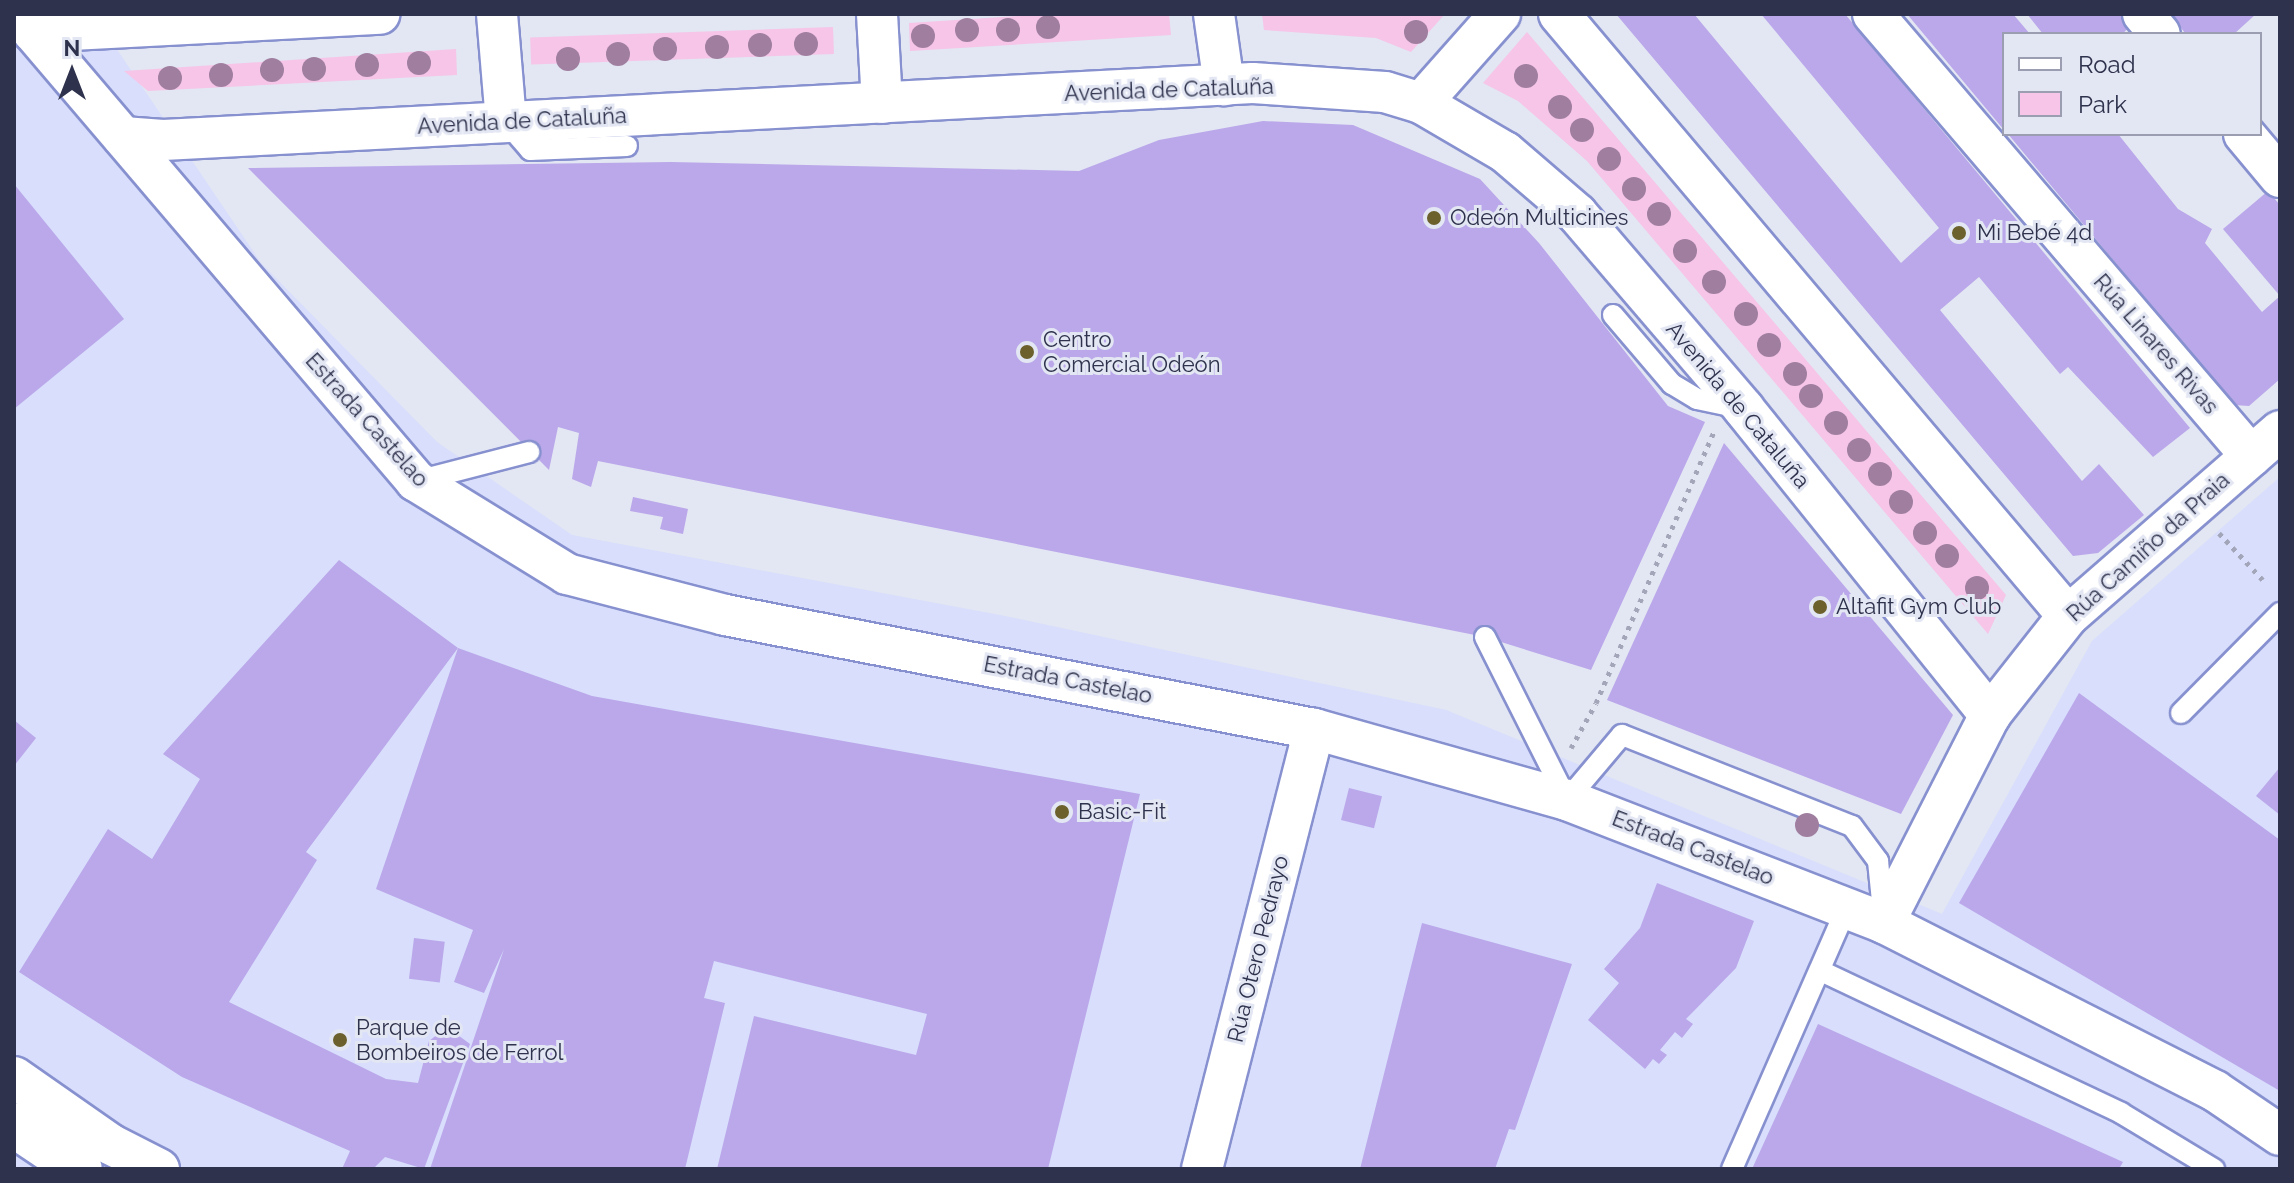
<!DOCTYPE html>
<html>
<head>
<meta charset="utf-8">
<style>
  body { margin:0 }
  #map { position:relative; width:2294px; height:1183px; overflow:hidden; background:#e3e6f3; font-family:Raleway,sans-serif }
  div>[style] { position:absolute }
  .built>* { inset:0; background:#d8defc }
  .green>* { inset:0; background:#f6c5e8; transform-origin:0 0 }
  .building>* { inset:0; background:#baa8ea; transform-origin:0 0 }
  .path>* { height:5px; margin-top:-2.5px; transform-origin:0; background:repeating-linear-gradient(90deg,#a3a6b8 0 4px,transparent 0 10px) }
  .roads { filter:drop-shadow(2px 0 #8791cf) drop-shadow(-2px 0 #8791cf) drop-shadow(0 2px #8791cf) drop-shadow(0 -2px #8791cf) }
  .service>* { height:20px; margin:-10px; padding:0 10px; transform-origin:10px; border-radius:10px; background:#fff }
  .minor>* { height:40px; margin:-20px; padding:0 20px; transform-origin:20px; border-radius:20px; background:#fff }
  .trunk>* { height:44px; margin:-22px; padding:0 22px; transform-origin:22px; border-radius:22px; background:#fff }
  .trees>* { width:24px; height:24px; margin:-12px; border-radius:50%; background:#9f7e9f }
  .dots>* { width:22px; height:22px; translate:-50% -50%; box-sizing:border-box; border:4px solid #e3e6f3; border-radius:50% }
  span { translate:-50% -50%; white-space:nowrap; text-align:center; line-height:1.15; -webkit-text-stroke:6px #e3e6f3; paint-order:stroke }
  .street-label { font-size:22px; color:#2e324c }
  .poi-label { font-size:22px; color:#2e324c }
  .left { translate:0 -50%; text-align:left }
  .frame { position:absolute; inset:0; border:16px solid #2e324c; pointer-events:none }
  .legend { position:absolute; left:2002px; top:32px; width:260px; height:104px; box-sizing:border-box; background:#e3e6f3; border:2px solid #9b9eb0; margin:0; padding:10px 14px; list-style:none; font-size:24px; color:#2e324c }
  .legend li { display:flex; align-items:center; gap:16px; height:40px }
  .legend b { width:40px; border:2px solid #9b9eb0 }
  .north { position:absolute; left:32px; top:32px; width:80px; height:80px; -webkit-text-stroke:6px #e3e6f3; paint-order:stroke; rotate:0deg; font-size:22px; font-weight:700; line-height:32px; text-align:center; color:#2e324c }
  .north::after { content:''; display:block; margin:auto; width:28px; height:36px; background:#2e324c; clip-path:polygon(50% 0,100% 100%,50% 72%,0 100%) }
</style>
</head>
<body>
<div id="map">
  <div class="built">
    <i style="clip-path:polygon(14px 14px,93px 14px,261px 263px,437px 442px,572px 535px,1005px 616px,1446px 710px,1942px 914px,2092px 641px,2280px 477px,2280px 1169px,14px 1169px)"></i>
  </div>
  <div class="green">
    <i style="clip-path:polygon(1049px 14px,1169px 14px,1171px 35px,910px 51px,909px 23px)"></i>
    <i style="clip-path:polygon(1262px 14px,1445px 14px,1411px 52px,1376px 38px,1264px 30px)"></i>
    <i style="left:833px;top:27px;width:27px;height:303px;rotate:88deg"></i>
    <i style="clip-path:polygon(1527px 32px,2006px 595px,1988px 634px,1587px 161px,1518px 101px,1483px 83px)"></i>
    <i style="clip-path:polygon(456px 49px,457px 75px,148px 91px,124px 71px)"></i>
  </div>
  <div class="building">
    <i style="clip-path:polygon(1616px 14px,1694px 14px,1901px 263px,1939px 228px,1761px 14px,1845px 14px,2190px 428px,2153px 457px,2068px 367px,2060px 374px,1979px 277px,1940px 310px,2082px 481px,2099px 464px,2144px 515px,2098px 553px,2073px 556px)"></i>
    <i style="clip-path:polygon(1907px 14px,2013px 14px,2030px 34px,2004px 34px,2004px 130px)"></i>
    <i style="clip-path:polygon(2027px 14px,2122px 14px,2132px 25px,2122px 34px,2043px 34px)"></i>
    <i style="clip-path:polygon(2169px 14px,2256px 14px,2234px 34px,2186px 34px)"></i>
    <i style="clip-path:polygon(1263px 121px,1353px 125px,1480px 179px,1539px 243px,1668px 406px,1705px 422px,1591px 670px,1485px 637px,598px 461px,591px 487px,572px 479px,579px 433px,558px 427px,549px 470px,248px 168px,671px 162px,1079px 171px,1159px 140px)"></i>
    <i style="clip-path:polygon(2008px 134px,2118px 134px,2178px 209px,2212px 229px,2205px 243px,2262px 312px,2280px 296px,2280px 379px,2249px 406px,2234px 405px)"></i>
    <i style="clip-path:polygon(14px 184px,124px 319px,14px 409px)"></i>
    <i style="clip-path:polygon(2268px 191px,2280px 205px,2280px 296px,2223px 229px)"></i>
    <i style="clip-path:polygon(1724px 443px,1953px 715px,1901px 814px,1607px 700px)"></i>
    <i style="clip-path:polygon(633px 497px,688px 509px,683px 534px,660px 529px,663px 517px,630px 511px)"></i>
    <i style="clip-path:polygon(339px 560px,458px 648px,306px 852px,317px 860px,229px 1002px,386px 1079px,418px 1083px,429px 1041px,447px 1027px,470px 1044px,424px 1169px,385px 1157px,373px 1169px,342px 1169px,350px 1151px,182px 1077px,19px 972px,108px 829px,152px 859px,200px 779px,163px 754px)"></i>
    <i style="clip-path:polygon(458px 648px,592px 696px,1140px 794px,1048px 1169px,717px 1169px,754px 1016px,916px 1055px,927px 1014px,714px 961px,704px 998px,725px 1003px,685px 1169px,430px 1169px,504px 949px,484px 993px,454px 982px,473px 930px,376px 889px)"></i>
    <i style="clip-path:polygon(2079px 693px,2280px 840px,2280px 1091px,1959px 903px)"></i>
    <i style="clip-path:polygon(14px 720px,36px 738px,14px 766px)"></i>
    <i style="clip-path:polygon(2280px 767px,2280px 815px,2256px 796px)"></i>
    <i style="left:1349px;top:788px;width:34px;height:33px;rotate:14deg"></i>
    <i style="clip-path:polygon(1657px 883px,1754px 921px,1736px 968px,1686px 1019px,1693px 1024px,1682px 1038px,1675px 1032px,1660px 1050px,1667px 1055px,1659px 1064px,1653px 1059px,1645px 1069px,1588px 1020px,1619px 983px,1604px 969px,1640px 928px)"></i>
    <i style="clip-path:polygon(1422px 923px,1572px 964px,1515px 1130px,1509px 1129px,1495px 1169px,1360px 1169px)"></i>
    <i style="left:414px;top:938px;width:31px;height:41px;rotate:7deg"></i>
    <i style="clip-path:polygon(1818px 1024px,2123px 1162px,2119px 1169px,1752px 1169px)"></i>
  </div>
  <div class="path">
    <i style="left:2219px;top:533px;width:64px;rotate:46.9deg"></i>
    <i style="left:1571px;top:748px;width:51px;rotate:-60.9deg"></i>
    <i style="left:1596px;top:703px;width:296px;rotate:-66.5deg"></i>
  </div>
  <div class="roads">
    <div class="service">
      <i style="left:506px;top:122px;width:37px;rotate:49deg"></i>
      <i style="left:530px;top:150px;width:97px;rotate:-2.4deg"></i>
      <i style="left:1613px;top:315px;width:91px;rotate:49.5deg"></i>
      <i style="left:1672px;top:384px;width:29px;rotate:31deg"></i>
      <i style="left:1697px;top:399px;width:40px;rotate:12deg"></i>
      <i style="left:417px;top:481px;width:116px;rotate:-14.5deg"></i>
      <i style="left:1485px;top:637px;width:182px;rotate:63.3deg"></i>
      <i style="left:1567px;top:800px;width:85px;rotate:-49.8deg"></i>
      <i style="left:1622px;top:735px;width:247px;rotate:21.6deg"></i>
      <i style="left:1852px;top:826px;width:44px;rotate:53.4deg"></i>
      <i style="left:1878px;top:861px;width:50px;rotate:84.3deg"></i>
      <i style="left:2181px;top:713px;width:141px;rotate:-45.3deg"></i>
      <i style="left:1821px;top:971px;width:332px;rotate:25.3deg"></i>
      <i style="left:2121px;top:1113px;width:109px;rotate:31.1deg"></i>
      <i style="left:1732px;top:1169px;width:286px;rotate:-66.3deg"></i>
    </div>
    <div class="minor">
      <i style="left:18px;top:14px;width:614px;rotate:49.56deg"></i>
      <i style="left:416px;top:481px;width:177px;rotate:31.6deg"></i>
      <i style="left:567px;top:574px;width:163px;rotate:14.5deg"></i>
      <i style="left:725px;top:615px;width:600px;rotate:10.95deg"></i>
      <i style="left:1314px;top:729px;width:263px;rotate:15.7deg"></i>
      <i style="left:1567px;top:800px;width:340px;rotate:21.2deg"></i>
      <i style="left:1884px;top:923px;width:371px;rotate:26.9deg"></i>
      <i style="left:2215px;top:1091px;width:78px;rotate:34.1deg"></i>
      <i style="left:497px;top:14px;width:108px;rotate:85.2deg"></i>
      <i style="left:877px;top:14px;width:89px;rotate:86.8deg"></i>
      <i style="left:1214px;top:14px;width:72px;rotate:82deg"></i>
      <i style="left:1559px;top:14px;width:788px;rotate:49.78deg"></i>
      <i style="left:1873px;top:14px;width:582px;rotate:49.46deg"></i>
      <i style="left:2143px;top:14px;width:26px;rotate:50deg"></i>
      <i style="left:33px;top:32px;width:347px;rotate:-3deg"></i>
      <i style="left:1421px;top:103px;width:119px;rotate:-48.4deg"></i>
      <i style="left:2244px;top:134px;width:56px;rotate:50.1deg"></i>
      <i style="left:123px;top:137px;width:40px;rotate:4.3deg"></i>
      <i style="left:163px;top:140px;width:1091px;rotate:-2.99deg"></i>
      <i style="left:1253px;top:83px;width:132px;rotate:3.9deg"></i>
      <i style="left:1385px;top:92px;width:38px;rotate:17deg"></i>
      <i style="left:1421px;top:103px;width:97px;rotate:30.3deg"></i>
      <i style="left:1505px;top:152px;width:95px;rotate:40.7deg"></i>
      <i style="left:1577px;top:214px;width:257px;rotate:49.4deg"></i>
      <i style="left:1744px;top:409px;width:393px;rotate:51.2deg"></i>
      <i style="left:1884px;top:923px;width:233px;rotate:-63deg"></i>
      <i style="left:1990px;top:715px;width:126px;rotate:-51.8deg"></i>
      <i style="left:2068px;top:616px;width:281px;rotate:-41.1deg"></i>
      <i style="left:14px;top:1077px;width:117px;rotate:34.9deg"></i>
      <i style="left:110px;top:1144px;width:55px;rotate:27deg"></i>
      <i style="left:1202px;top:1169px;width:454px;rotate:-75.7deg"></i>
    </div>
    <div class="trunk">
      <i style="left:14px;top:1125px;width:79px;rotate:33.7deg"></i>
    </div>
  </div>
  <div class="trees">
    <i style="left:1048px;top:27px"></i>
    <i style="left:967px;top:30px"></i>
    <i style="left:1008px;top:30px"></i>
    <i style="left:1416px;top:32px"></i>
    <i style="left:923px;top:36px"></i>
    <i style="left:806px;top:44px"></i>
    <i style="left:760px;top:45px"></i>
    <i style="left:717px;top:47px"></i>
    <i style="left:665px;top:49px"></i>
    <i style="left:618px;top:54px"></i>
    <i style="left:568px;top:59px"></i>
    <i style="left:419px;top:63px"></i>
    <i style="left:367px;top:65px"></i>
    <i style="left:314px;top:69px"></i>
    <i style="left:272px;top:70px"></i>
    <i style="left:221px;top:75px"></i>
    <i style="left:1526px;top:76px"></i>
    <i style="left:170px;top:78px"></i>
    <i style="left:1560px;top:107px"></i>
    <i style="left:1582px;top:130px"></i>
    <i style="left:1609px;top:159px"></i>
    <i style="left:1634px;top:189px"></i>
    <i style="left:1659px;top:214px"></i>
    <i style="left:1685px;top:251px"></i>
    <i style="left:1714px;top:282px"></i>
    <i style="left:1746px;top:314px"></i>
    <i style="left:1769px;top:345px"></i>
    <i style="left:1795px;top:374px"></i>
    <i style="left:1811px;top:396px"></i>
    <i style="left:1836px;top:423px"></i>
    <i style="left:1859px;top:450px"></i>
    <i style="left:1880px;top:474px"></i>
    <i style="left:1901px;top:502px"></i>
    <i style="left:1925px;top:533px"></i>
    <i style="left:1947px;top:556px"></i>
    <i style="left:1977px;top:588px"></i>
    <i style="left:1807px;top:825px"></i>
  </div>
  <div class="dots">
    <i style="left:1434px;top:218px;background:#6c612d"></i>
    <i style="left:1959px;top:233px;background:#6c612d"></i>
    <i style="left:1027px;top:352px;background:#6c612d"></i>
    <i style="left:1820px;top:607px;background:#6c612d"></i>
    <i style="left:1062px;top:812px;background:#6c612d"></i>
    <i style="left:340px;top:1040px;background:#6c612d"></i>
  </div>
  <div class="street-label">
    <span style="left:1169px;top:90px;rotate:-2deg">Avenida de Cataluña</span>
    <span style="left:522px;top:121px;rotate:-3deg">Avenida de Cataluña</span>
    <span style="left:2156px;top:344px;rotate:49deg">Rúa Linares Rivas</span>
    <span style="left:1738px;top:405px;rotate:50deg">Avenida de Cataluña</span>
    <span style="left:367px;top:420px;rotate:48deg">Estrada Castelao</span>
    <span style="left:2148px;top:547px;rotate:-42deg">Rúa Camiño da Praia</span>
    <span style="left:1068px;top:680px;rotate:11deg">Estrada Castelao</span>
    <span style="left:1693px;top:848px;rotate:21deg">Estrada Castelao</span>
    <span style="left:1258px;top:949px;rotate:-76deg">Rúa Otero Pedrayo</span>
  </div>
  <div class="poi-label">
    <span class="left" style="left:1450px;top:218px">Odeón Multicines</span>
    <span class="left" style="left:1977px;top:233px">Mi Bebé 4d</span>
    <span class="left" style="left:1043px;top:352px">Centro<br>Comercial Odeón</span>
    <span class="left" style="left:1836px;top:607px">Altafit Gym Club</span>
    <span class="left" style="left:1078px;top:812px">Basic-Fit</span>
    <span class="left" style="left:356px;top:1040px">Parque de<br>Bombeiros de Ferrol</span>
  </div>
  <div class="frame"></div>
  <ul class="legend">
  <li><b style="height:10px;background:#fff"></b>Road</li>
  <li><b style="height:22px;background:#f6c5e8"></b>Park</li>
  </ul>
  <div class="north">N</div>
</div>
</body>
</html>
